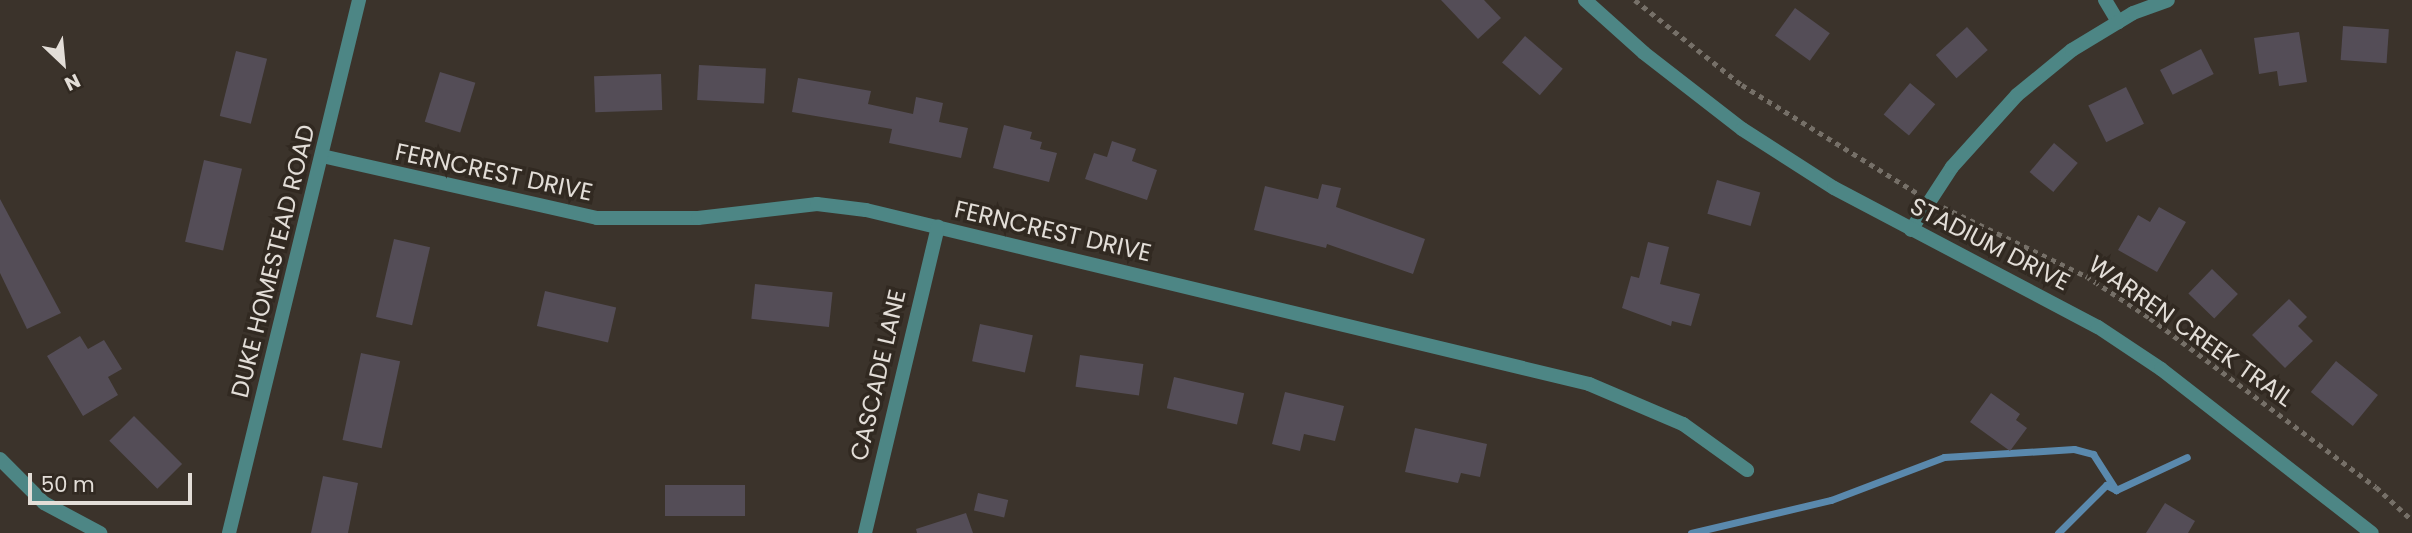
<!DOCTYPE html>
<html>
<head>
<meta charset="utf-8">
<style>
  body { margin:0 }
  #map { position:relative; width:2412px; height:533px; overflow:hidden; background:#3b332b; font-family:Poppins,sans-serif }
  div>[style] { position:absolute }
  .stream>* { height:7px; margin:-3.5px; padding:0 3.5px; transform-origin:3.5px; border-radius:3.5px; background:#5a89ad }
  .building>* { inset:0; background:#544d57; transform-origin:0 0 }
  .path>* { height:4.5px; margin-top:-2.25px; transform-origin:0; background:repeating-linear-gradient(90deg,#767068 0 5px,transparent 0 10px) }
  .minor>* { height:14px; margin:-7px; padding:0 7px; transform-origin:7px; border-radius:7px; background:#4d8685 }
  .tertiary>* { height:14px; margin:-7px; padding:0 7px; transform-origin:7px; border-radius:7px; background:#4d8685 }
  span { translate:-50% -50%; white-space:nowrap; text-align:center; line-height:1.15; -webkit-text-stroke:7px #312921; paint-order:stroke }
  .street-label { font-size:24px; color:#e3ded8 }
  .north { position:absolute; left:28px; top:28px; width:70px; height:70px; -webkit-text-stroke:5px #312921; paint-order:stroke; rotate:154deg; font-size:19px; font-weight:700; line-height:28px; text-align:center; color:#e3ded8 }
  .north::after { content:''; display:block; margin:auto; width:24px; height:32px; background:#e3ded8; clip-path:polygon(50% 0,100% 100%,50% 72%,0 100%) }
  .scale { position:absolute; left:28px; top:473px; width:164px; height:32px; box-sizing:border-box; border:4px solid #e3ded8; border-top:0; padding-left:9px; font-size:21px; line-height:24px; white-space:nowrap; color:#e3ded8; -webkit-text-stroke:5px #312921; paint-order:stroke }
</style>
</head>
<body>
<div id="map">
  <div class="stream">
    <i style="left:1691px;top:533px;width:144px;rotate:-13.3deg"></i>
    <i style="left:1831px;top:500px;width:121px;rotate:-20.8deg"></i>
    <i style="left:1944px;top:457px;width:130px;rotate:-3.5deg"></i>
    <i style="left:2074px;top:449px;width:20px;rotate:15deg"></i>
    <i style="left:2093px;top:454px;width:43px;rotate:57.4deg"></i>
    <i style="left:2058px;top:533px;width:68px;rotate:-45deg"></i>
    <i style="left:2106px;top:485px;width:11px;rotate:27deg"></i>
    <i style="left:2116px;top:490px;width:78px;rotate:-24.9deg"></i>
  </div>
  <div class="building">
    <i style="clip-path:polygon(1441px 0,1484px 0,1501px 18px,1478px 39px)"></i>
    <i style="left:1795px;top:8px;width:43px;height:34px;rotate:36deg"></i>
    <i style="left:2343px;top:26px;width:46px;height:34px;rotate:4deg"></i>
    <i style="left:1967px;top:27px;width:31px;height:42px;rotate:48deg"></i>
    <i style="clip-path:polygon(2299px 32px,2307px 82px,2279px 86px,2277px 71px,2259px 74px,2254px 38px)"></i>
    <i style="left:1525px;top:36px;width:50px;height:35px;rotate:41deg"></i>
    <i style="left:2201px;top:49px;width:28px;height:46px;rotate:63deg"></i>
    <i style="left:236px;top:51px;width:32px;height:67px;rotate:14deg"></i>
    <i style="left:699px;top:65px;width:67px;height:35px;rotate:3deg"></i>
    <i style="left:440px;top:72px;width:37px;height:52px;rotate:17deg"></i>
    <i style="left:661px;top:74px;width:36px;height:67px;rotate:88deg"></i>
    <i style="clip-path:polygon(798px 78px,871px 91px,868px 104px,913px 114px,916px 97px,943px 103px,939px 122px,968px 128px,961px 158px,889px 143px,892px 129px,792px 112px)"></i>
    <i style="left:1910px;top:83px;width:33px;height:41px;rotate:40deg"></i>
    <i style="left:2126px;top:87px;width:41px;height:42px;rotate:64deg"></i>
    <i style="clip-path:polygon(1004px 125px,1032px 132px,1030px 139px,1042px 142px,1040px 149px,1057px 153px,1049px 182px,993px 168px)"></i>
    <i style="clip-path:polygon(1112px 141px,1136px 149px,1132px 161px,1157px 170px,1147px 200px,1085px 179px,1094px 153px,1107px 157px)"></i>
    <i style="left:2054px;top:143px;width:31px;height:38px;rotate:40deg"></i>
    <i style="left:204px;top:160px;width:39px;height:84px;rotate:13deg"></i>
    <i style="left:1717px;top:180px;width:45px;height:35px;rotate:16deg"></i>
    <i style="clip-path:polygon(1322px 184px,1341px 188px,1336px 207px,1425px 239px,1413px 274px,1327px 244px,1326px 248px,1254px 230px,1265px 186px,1318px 199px)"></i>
    <i style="clip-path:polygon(0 199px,61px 313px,27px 329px,0 273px)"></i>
    <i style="clip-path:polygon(2159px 207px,2186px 222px,2157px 272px,2118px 250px,2138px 215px,2150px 222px)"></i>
    <i style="left:394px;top:239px;width:37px;height:80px;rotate:13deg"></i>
    <i style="clip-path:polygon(1648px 242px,1669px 247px,1660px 284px,1700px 294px,1691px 326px,1672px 321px,1671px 326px,1622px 308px,1631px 276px,1639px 278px)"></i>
    <i style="left:2212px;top:269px;width:36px;height:34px;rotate:44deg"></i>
    <i style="left:755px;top:284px;width:78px;height:35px;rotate:6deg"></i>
    <i style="left:545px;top:291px;width:73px;height:36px;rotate:13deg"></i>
    <i style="clip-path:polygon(2289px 299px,2307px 317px,2298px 326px,2313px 341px,2285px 368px,2252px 335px)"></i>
    <i style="left:980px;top:324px;width:54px;height:38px;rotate:12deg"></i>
    <i style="clip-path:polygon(80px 336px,88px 349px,104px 340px,122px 369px,108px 377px,118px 395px,83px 416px,47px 356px)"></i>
    <i style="left:361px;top:353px;width:40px;height:89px;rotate:12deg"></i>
    <i style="left:1080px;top:355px;width:64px;height:32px;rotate:8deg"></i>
    <i style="left:2336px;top:361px;width:54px;height:40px;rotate:39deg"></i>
    <i style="left:1174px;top:377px;width:72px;height:32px;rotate:13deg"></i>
    <i style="clip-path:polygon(1285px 392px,1344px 406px,1335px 441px,1304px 434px,1300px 451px,1272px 444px)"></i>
    <i style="clip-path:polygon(1991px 393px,2020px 414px,2016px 420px,2027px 428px,2010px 451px,1970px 422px)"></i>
    <i style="left:134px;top:416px;width:68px;height:35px;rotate:45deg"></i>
    <i style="clip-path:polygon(1415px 428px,1487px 444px,1480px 477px,1461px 473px,1458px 483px,1405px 472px)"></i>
    <i style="clip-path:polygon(323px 476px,358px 483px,348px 533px,311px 533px)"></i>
    <i style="left:745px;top:485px;width:31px;height:80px;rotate:90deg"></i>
    <i style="left:978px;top:493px;width:31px;height:18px;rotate:13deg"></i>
    <i style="clip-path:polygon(2165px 503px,2195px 521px,2188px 533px,2146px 533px)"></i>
    <i style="clip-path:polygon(966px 513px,973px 533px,917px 533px,916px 529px)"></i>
  </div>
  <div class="path">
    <i style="left:1635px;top:0;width:137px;rotate:38.5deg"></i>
    <i style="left:1742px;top:85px;width:206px;rotate:31.7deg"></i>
    <i style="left:1943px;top:207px;width:159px;rotate:25.8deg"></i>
    <i style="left:2086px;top:276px;width:77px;rotate:33.3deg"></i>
    <i style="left:2150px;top:318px;width:282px;rotate:36.8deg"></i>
    <i style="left:2376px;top:487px;width:49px;rotate:42.5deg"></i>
  </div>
  <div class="minor">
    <i style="left:2105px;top:0;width:26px;rotate:59deg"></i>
    <i style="left:322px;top:156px;width:282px;rotate:12.7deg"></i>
    <i style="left:597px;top:218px;width:101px"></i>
    <i style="left:698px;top:218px;width:120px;rotate:-6.7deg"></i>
    <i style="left:817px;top:204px;width:49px;rotate:7deg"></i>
    <i style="left:866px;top:210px;width:744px;rotate:13.53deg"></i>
    <i style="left:1589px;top:384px;width:102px;rotate:23.1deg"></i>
    <i style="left:1683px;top:424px;width:79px;rotate:35.7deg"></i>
    <i style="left:1911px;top:230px;width:75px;rotate:-56.9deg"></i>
    <i style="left:1952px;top:167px;width:97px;rotate:-47.9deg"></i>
    <i style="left:2017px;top:95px;width:71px;rotate:-39.3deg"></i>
    <i style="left:2072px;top:50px;width:71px;rotate:-31.2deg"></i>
    <i style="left:2133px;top:13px;width:37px;rotate:-20deg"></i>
    <i style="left:0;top:459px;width:62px;rotate:45deg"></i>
    <i style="left:44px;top:503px;width:64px;rotate:28.2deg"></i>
    <i style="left:865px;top:533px;width:315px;rotate:-76.6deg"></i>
  </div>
  <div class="tertiary">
    <i style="left:1585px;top:0;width:79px;rotate:41.9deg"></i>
    <i style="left:1644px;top:53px;width:124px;rotate:37.8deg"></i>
    <i style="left:1742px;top:129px;width:109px;rotate:32.7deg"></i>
    <i style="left:1834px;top:188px;width:298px;rotate:27.8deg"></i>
    <i style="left:2098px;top:327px;width:76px;rotate:33.7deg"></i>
    <i style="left:2161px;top:369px;width:267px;rotate:37.9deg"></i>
    <i style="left:229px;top:533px;width:549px;rotate:-76.29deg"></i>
  </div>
  <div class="street-label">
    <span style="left:494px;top:172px;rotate:12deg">FERNCREST DRIVE</span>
    <span style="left:1053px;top:231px;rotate:13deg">FERNCREST DRIVE</span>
    <span style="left:1990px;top:244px;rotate:27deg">STADIUM DRIVE</span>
    <span style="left:273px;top:261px;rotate:-76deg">DUKE HOMESTEAD ROAD</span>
    <span style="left:2191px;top:331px;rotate:35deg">WARREN CREEK TRAIL</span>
    <span style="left:878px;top:375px;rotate:-77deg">CASCADE LANE</span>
  </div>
  <div class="north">N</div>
  <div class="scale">50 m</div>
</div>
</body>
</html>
